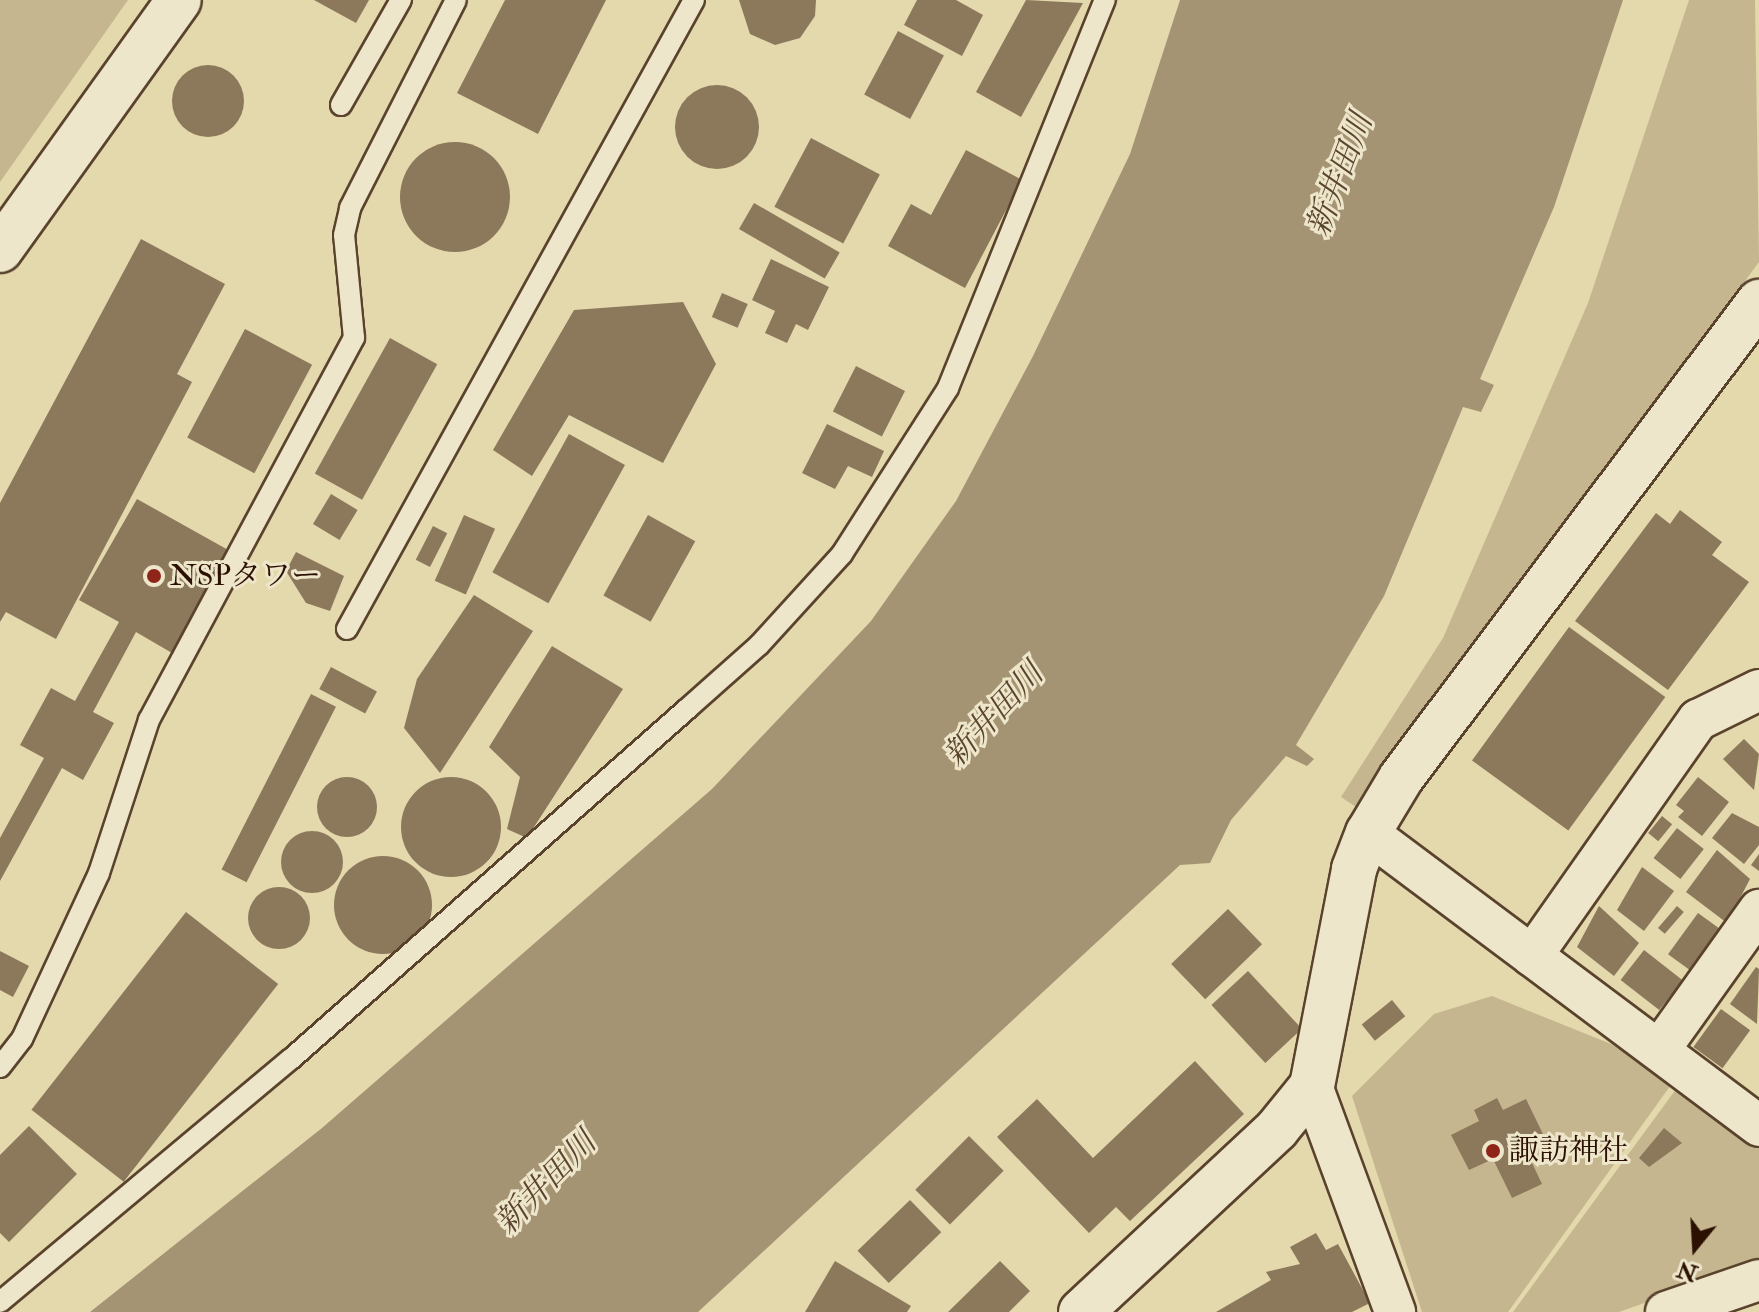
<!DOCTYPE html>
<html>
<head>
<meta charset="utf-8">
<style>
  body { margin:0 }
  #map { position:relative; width:1759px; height:1312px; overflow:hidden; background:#e4d8ad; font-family:"IM FELL Double Pica","Noto Serif JP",serif }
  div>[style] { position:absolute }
  .green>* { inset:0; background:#c5b690 }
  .water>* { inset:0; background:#a59473 }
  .building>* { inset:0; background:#8c785b; transform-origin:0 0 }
  .round { border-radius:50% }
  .roads { filter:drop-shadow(2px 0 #5a432d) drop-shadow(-2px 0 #5a432d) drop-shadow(0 2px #5a432d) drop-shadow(0 -2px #5a432d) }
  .lane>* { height:20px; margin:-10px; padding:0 10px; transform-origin:10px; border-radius:10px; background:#ede6ca }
  .street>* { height:40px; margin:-20px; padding:0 20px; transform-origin:20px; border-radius:20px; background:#ede6ca }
  .secondary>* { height:44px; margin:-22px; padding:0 22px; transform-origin:22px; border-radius:22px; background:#ede6ca }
  .dots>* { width:22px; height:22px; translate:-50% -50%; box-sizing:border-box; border:4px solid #ede6ca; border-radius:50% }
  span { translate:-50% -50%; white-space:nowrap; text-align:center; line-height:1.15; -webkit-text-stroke:6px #ede6ca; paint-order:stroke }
  .poi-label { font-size:30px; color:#2c1102 }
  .left { translate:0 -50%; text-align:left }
  .water-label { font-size:32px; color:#5c452f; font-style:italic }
  .north { position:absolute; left:1655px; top:1208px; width:80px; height:80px; -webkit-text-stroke:6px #ede6ca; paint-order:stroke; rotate:198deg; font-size:22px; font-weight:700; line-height:32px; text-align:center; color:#2c1102 }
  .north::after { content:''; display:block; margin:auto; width:28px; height:36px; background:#2c1102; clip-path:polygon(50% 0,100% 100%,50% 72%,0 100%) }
</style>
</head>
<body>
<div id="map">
  <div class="green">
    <i style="clip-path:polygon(0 0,128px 0,0 182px)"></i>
    <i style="clip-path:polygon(1689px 0,1755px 0,1759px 262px,1356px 807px,1341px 797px,1443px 638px,1588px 303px)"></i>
    <i style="clip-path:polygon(1492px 996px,1611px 1044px,1673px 1082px,1508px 1312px,1422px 1312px,1352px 1096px,1434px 1014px)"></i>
    <i style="clip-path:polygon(1679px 1085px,1759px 1145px,1759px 1262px,1619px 1312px,1513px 1312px)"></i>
  </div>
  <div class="water">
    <i style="clip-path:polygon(1180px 0,1623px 0,1554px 207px,1480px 379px,1494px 385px,1481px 412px,1463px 407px,1384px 596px,1296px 745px,1314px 759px,1307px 766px,1286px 756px,1231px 820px,1210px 863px,1180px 865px,698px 1312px,90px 1312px,322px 1128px,712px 789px,871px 621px,956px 501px,1033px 356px,1130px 154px)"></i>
  </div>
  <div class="building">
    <i style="clip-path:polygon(314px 0,369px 0,356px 23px)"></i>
    <i style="clip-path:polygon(505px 0,606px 0,538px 134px,457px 93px)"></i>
    <i style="clip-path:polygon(739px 0,816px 0,815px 16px,800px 38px,775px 45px,750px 34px)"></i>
    <i style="clip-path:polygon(917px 0,956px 0,983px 15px,962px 56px,904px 25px)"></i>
    <i style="clip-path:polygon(1026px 0,1083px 3px,1021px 117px,976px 92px)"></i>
    <i style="left:898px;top:31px;width:52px;height:72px;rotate:28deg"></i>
    <i class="round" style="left:172px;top:65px;width:72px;height:72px"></i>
    <i class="round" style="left:675px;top:85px;width:84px;height:84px"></i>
    <i style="left:811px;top:138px;width:78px;height:78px;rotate:28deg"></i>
    <i class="round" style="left:400px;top:142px;width:110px;height:110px"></i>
    <i style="clip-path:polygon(966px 150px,1022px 180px,965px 288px,888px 246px,911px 204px,931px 215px)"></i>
    <i style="left:754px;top:203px;width:99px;height:30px;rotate:30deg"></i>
    <i style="clip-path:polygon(141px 239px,225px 284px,177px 374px,192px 382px,56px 639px,6px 612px,0 622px,0 503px)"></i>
    <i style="clip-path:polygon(771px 259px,829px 287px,808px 330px,796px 324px,787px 343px,765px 333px,775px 311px,752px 300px)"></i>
    <i style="left:722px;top:293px;width:28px;height:26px;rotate:23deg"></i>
    <i style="clip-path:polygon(683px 302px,716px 364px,663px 463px,569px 415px,532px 476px,493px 450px,574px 310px)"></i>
    <i style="left:245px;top:329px;width:76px;height:123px;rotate:28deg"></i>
    <i style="left:390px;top:338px;width:54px;height:155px;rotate:29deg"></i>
    <i style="left:856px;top:366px;width:55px;height:51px;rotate:27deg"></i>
    <i style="clip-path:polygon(827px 424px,884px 451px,872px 477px,848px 466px,835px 489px,802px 473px)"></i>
    <i style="left:569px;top:434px;width:64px;height:158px;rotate:29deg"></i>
    <i style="left:331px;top:494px;width:31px;height:35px;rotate:31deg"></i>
    <i style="clip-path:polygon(137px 499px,230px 551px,172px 653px,136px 632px,93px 712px,114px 723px,83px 780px,62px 768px,0 881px,0 838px,44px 758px,20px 745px,51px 688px,75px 701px,119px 622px,79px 600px)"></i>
    <i style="clip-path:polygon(1680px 510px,1722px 542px,1712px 555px,1749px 582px,1668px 690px,1575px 621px,1656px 513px,1670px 524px)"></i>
    <i style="left:464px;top:515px;width:34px;height:72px;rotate:24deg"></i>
    <i style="left:648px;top:515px;width:54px;height:92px;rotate:29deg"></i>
    <i style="left:433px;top:526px;width:16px;height:38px;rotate:27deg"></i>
    <i style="clip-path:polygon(296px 552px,344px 576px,330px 611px,306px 603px,286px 571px)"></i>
    <i style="clip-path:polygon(474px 595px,533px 631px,440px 773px,404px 728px,417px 679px)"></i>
    <i style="left:1569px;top:627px;width:119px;height:165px;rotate:36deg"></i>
    <i style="clip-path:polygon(552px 646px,623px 689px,527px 838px,507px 829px,520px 777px,489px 747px)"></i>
    <i style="left:331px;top:667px;width:52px;height:25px;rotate:28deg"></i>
    <i style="left:311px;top:694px;width:28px;height:197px;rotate:27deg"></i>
    <i style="clip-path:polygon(1744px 739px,1759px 754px,1754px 790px,1723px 759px)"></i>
    <i class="round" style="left:317px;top:777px;width:60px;height:60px"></i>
    <i style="clip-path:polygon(1698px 777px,1729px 802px,1702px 836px,1678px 817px,1684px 811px,1676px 805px)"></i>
    <i class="round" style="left:401px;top:777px;width:100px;height:100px"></i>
    <i style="clip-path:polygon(1732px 813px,1759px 827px,1759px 845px,1744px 864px,1712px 838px)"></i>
    <i style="left:1662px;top:816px;width:13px;height:22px;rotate:39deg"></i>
    <i style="left:1677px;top:828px;width:34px;height:38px;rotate:38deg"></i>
    <i class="round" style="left:281px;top:831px;width:62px;height:62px"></i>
    <i style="clip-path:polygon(1717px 850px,1750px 879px,1727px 923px,1686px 892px)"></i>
    <i style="clip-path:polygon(1759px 854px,1759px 871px,1751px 865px)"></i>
    <i class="round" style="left:334px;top:856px;width:98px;height:98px"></i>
    <i style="clip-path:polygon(1642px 867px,1674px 891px,1644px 931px,1617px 910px)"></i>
    <i class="round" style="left:248px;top:887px;width:62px;height:62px"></i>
    <i style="clip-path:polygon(1599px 906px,1639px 943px,1614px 976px,1577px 947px)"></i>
    <i style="left:1677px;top:906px;width:9px;height:29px;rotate:41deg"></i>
    <i style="left:1228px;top:909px;width:49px;height:79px;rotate:46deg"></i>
    <i style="left:186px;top:912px;width:117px;height:251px;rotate:38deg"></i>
    <i style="left:1698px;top:913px;width:32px;height:51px;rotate:36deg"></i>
    <i style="left:1644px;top:950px;width:49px;height:38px;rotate:38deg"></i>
    <i style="clip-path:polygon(0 951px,29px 966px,13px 997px,0 990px)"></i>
    <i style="clip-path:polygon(1756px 967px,1759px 969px,1757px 1024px,1730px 1004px)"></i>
    <i style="left:1248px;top:971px;width:79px;height:50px;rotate:47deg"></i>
    <i style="left:1392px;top:1000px;width:21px;height:39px;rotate:51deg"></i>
    <i style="left:1721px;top:1009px;width:36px;height:47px;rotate:36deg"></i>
    <i style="clip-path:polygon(1195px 1061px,1244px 1114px,1130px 1221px,1116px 1207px,1089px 1233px,997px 1137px,1037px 1099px,1093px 1158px)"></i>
    <i style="clip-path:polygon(1497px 1098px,1503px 1110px,1526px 1099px,1543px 1134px,1523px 1144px,1542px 1184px,1512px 1198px,1493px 1159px,1469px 1170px,1451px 1135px,1479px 1121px,1474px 1110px)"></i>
    <i style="clip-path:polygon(29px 1126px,77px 1174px,9px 1242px,0 1233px,0 1155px)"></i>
    <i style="clip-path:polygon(1664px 1128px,1682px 1143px,1649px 1167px,1639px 1158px)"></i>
    <i style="left:969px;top:1136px;width:49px;height:76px;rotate:45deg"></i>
    <i style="left:910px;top:1200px;width:45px;height:73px;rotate:46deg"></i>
    <i style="clip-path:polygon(1316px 1233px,1326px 1250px,1338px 1244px,1370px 1303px,1352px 1312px,1216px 1312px,1271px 1280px,1266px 1272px,1300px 1264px,1290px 1247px)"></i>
    <i style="clip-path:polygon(835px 1261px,911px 1306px,907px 1312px,805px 1312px)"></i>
    <i style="clip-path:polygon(1000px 1261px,1030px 1291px,1009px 1312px,948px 1312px)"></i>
  </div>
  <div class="roads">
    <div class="lane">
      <i style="left:341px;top:105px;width:121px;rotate:-60.3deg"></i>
      <i style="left:347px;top:629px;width:718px;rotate:-61.12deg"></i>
      <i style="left:0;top:1067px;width:36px;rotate:-52deg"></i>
      <i style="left:22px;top:1039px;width:183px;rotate:-65.1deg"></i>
      <i style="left:99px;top:873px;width:161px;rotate:-71.9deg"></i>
      <i style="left:149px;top:720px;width:434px;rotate:-61.8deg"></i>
      <i style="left:354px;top:338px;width:103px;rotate:-95.5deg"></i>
      <i style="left:344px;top:235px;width:28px;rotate:-77deg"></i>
      <i style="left:350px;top:208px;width:233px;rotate:-63deg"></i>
      <i style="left:0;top:1302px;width:379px;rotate:-39.9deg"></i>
      <i style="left:291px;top:1059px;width:529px;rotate:-41.47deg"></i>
      <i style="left:687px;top:709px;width:96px;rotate:-41.6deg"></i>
      <i style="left:759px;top:645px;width:123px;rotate:-47.6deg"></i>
      <i style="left:842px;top:554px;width:197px;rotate:-57.4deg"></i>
      <i style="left:948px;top:388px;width:419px;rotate:-68deg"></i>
    </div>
    <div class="street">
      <i style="left:1368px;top:833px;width:489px;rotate:36.8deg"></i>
      <i style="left:1532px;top:956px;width:289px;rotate:-54.9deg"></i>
      <i style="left:1698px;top:720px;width:68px;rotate:-26.2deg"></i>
      <i style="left:1660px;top:1049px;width:171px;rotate:-54.5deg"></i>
      <i style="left:1312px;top:1086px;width:241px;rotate:69.8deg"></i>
      <i style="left:1666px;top:1312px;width:98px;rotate:-19deg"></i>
    </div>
    <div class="secondary">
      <i style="left:0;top:250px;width:307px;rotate:-54.4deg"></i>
      <i style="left:1081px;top:1312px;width:268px;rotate:-43deg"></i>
      <i style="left:1277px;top:1129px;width:55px;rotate:-50.9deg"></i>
      <i style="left:1312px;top:1086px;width:221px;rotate:-79deg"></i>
      <i style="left:1354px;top:869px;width:39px;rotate:-69deg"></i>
      <i style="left:1368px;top:833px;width:64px;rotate:-59deg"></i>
      <i style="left:1401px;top:778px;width:596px;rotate:-53.05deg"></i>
    </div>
  </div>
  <div class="dots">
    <i style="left:154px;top:576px;background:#8f2418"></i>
    <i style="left:1493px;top:1151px;background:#8f2418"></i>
  </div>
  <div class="poi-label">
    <span class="left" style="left:170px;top:576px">NSPタワー</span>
    <span class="left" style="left:1509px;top:1151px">諏訪神社</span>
  </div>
  <div class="water-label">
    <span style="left:1340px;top:175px;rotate:-69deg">新井田川</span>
    <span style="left:994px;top:715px;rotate:-47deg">新井田川</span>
    <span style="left:546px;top:1183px;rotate:-46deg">新井田川</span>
  </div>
  <div class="north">N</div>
</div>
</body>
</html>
